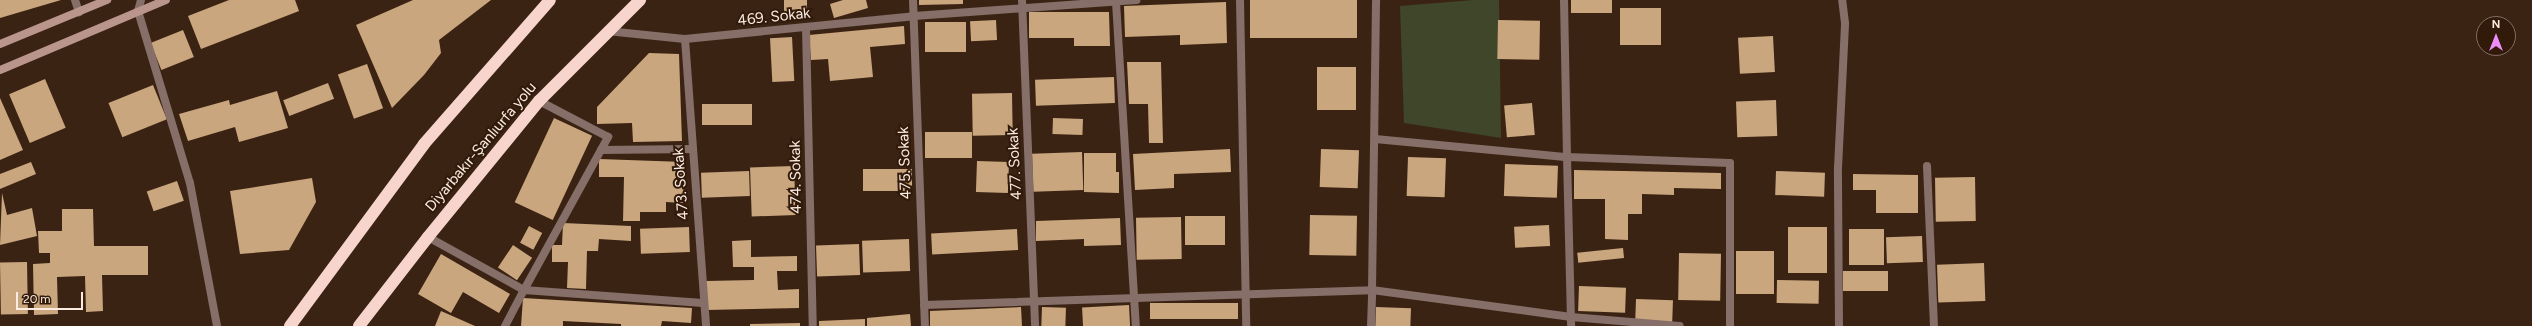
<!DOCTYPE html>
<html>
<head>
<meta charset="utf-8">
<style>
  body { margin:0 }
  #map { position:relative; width:2532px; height:326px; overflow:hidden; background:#3b2314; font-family:Figtree,sans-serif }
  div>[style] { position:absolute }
  .green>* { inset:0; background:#3f4629 }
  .building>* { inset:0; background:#caa67e; transform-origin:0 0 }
  .street>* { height:8px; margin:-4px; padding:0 4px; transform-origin:4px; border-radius:4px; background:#866e69 }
  .secondary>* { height:8px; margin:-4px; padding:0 4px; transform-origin:4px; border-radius:4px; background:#ba958c }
  .highway>* { height:12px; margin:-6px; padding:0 6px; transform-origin:6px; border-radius:6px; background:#f7d4cc }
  span { translate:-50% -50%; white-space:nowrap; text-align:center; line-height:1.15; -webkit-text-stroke:4px #311a0a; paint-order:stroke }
  .street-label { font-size:15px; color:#fcebe1 }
  .north { position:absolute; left:2476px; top:16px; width:40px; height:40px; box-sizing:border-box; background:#311a0a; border:1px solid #826e60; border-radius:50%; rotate:0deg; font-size:11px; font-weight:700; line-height:16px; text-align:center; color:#fcebe1 }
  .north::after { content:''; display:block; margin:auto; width:14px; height:18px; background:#ee8cf8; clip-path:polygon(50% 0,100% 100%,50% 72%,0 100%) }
  .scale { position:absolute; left:16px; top:292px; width:67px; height:18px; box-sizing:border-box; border:2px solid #fcebe1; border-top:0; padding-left:5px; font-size:12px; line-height:14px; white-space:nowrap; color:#fcebe1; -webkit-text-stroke:3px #311a0a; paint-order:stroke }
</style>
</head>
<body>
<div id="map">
  <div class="green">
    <i style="clip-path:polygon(1473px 0,1499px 0,1501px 138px,1404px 123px,1400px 6px)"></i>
  </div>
  <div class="building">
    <i style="clip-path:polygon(0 0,61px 0,0 18px)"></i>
    <i style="clip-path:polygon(229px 0,295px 0,299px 11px,201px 49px,188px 16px)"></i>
    <i style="clip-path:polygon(413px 0,491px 0,439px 40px,441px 53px,424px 75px,392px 108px,356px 25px)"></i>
    <i style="left:784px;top:0;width:23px;height:15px"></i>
    <i style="clip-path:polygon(843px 0,866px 0,868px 8px,834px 18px,830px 4px)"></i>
    <i style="clip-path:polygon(919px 0,963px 0,963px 4px,919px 5px)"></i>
    <i style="left:1250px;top:0;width:107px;height:38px"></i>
    <i style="left:1571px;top:0;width:41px;height:13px"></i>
    <i style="clip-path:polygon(1226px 2px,1227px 43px,1180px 45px,1180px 35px,1125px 37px,1124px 6px)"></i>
    <i style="left:1661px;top:8px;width:37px;height:41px;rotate:90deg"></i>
    <i style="clip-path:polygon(1029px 12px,1109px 12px,1110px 46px,1074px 46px,1074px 38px,1029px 38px)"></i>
    <i style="left:996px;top:20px;width:20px;height:26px;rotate:87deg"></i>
    <i style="left:1498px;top:20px;width:42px;height:39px;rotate:1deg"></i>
    <i style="left:925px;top:22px;width:41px;height:30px"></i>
    <i style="clip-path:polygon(904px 26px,905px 44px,870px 47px,873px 77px,830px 81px,828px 59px,811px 60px,809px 35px)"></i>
    <i style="left:183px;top:30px;width:29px;height:35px;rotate:68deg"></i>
    <i style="left:1773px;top:36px;width:36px;height:35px;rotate:87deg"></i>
    <i style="left:792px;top:37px;width:44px;height:22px;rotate:87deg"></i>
    <i style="clip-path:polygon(649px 53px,679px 54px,682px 141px,633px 142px,632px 123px,597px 124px,597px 107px)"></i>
    <i style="clip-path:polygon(1127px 62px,1161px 62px,1163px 143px,1149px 143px,1148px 104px,1129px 104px)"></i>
    <i style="left:367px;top:64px;width:47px;height:31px;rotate:70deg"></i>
    <i style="left:1317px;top:67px;width:39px;height:43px"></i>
    <i style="left:1114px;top:77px;width:26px;height:79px;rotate:88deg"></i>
    <i style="left:45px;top:79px;width:53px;height:39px;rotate:67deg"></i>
    <i style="left:328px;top:83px;width:17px;height:48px;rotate:69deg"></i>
    <i style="left:153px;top:85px;width:37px;height:48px;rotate:68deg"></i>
    <i style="clip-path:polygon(277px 91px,288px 128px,239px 142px,235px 127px,188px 141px,179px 114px,229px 100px,230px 105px)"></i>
    <i style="left:1012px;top:93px;width:42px;height:40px;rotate:89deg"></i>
    <i style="clip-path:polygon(0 98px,23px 150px,0 160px)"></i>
    <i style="left:1776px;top:100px;width:36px;height:40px;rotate:88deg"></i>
    <i style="left:1532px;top:103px;width:32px;height:28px;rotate:85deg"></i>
    <i style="left:752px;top:104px;width:21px;height:50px;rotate:90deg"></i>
    <i style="left:554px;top:118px;width:42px;height:93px;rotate:25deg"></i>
    <i style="left:1053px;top:118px;width:30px;height:16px;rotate:2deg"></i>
    <i style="left:972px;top:132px;width:26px;height:47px;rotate:90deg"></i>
    <i style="clip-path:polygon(1230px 149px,1231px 172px,1174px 174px,1174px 188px,1135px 190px,1133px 154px)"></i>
    <i style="left:1321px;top:149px;width:38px;height:38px;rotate:2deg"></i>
    <i style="left:1082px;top:152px;width:38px;height:50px;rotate:88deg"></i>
    <i style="clip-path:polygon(1084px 153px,1116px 153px,1116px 172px,1119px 172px,1119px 193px,1084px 192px)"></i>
    <i style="left:1408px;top:157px;width:38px;height:39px;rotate:2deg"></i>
    <i style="clip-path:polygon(599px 159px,684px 162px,683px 203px,666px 202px,666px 212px,640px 212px,640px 221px,623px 221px,624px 177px,599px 177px)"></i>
    <i style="left:977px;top:161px;width:32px;height:31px;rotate:2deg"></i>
    <i style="clip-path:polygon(31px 162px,36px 174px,0 189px,0 174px)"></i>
    <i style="left:1505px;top:164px;width:53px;height:32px;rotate:2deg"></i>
    <i style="left:794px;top:166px;width:49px;height:44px;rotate:88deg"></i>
    <i style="left:912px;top:169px;width:22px;height:49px;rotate:90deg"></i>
    <i style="clip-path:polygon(1574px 170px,1721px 173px,1721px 189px,1674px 188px,1674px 195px,1642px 194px,1642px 214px,1628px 214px,1628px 240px,1605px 239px,1605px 199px,1574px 199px)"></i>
    <i style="left:749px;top:171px;width:25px;height:48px;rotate:88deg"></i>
    <i style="left:1776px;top:171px;width:49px;height:24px;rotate:2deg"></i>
    <i style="clip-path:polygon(1853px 174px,1918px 175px,1918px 213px,1876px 213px,1876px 190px,1853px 190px)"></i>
    <i style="left:1975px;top:177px;width:44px;height:40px;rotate:89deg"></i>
    <i style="clip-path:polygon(312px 178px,316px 202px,289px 250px,240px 254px,230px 191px)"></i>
    <i style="left:177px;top:181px;width:21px;height:32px;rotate:71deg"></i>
    <i style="clip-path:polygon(2px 193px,7px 215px,32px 208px,37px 236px,0 245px)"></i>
    <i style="clip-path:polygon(62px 209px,93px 209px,94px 246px,148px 246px,148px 275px,102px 275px,103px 311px,86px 312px,85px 276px,57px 277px,58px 314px,34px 315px,33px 264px,50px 263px,50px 253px,39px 253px,38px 231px,62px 231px)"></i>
    <i style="left:1310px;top:215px;width:47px;height:40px;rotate:1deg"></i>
    <i style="left:1185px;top:216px;width:40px;height:29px"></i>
    <i style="left:1181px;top:217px;width:42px;height:45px;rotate:89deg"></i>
    <i style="clip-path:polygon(1120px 218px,1121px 245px,1084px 246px,1084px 239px,1036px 241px,1036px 221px)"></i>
    <i style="clip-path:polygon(563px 223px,631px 226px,631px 241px,599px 239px,598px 251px,587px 251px,586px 289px,567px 288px,568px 262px,552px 262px,552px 245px,562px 245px)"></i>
    <i style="left:1549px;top:225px;width:21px;height:35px;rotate:87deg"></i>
    <i style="left:529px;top:226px;width:15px;height:19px;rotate:28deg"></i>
    <i style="left:689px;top:227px;width:25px;height:49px;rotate:88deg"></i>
    <i style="left:1788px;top:227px;width:39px;height:46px"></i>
    <i style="left:1017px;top:229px;width:21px;height:86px;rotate:87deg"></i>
    <i style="left:1849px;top:229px;width:35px;height:36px"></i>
    <i style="left:1922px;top:236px;width:26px;height:36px;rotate:88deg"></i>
    <i style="left:909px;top:239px;width:32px;height:47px;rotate:88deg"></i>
    <i style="clip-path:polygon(751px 240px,751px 257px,797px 256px,797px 271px,777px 271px,778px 290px,799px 289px,799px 308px,707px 310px,706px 281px,754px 280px,754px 267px,733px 267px,732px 241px)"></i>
    <i style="left:859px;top:244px;width:31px;height:43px;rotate:88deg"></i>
    <i style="left:513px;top:245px;width:23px;height:27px;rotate:34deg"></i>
    <i style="left:1623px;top:248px;width:10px;height:46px;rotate:84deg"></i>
    <i style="left:1736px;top:251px;width:38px;height:43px"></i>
    <i style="left:1679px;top:253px;width:42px;height:47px;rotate:1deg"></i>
    <i style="clip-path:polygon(441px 254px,510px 294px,499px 313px,463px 292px,451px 313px,418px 294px)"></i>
    <i style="left:27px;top:262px;width:52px;height:27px;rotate:89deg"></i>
    <i style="left:1984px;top:263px;width:38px;height:47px;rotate:88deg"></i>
    <i style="left:1843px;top:271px;width:45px;height:20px"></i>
    <i style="left:1777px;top:280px;width:42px;height:23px;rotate:1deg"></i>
    <i style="left:1579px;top:286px;width:47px;height:25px;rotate:2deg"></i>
    <i style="clip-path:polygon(523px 298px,692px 308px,691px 323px,662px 321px,661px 326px,621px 326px,621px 324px,563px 321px,563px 326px,521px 326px)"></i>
    <i style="left:1636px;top:299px;width:37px;height:22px;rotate:2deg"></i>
    <i style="left:1238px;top:303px;width:16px;height:88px;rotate:90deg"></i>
    <i style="left:1129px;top:305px;width:21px;height:47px;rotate:87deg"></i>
    <i style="clip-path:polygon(1021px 307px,1022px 326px,930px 326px,930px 311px)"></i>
    <i style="left:1042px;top:307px;width:24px;height:19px;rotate:2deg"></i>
    <i style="left:1376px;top:307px;width:35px;height:19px;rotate:2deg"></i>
    <i style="clip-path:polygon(441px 311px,475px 326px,435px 326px)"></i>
    <i style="clip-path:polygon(910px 314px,911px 326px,867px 326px,867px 318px)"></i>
    <i style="clip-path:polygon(865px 319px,865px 326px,819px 326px,819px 321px)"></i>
    <i style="clip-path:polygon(800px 323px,800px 326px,750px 326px,750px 324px)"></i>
  </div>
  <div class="street">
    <i style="left:75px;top:0;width:13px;rotate:72deg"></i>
    <i style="left:141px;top:0;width:11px;rotate:105deg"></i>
    <i style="left:138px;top:11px;width:180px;rotate:73.2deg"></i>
    <i style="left:190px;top:183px;width:146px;rotate:79.3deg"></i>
    <i style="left:913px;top:0;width:326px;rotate:87.9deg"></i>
    <i style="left:1022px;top:0;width:326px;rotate:87.7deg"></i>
    <i style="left:1240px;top:0;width:326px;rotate:88.9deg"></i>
    <i style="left:1564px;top:0;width:157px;rotate:88.9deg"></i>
    <i style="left:1567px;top:157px;width:163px;rotate:2.1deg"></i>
    <i style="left:1730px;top:163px;width:163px;rotate:90deg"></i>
    <i style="left:1116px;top:2px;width:325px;rotate:86.5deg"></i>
    <i style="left:806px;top:28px;width:298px;rotate:88.7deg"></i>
    <i style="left:607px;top:31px;width:78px;rotate:5.9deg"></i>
    <i style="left:685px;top:39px;width:230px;rotate:-5.7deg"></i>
    <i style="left:914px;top:16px;width:223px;rotate:-4.1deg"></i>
    <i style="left:685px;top:39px;width:288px;rotate:85.8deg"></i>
    <i style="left:1375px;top:139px;width:193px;rotate:5.4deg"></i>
    <i style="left:1567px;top:157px;width:169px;rotate:88.6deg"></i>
    <i style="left:601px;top:150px;width:92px;rotate:-0.6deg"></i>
    <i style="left:1927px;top:166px;width:160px;rotate:87.5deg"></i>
    <i style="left:428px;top:237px;width:110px;rotate:28.9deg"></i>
    <i style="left:524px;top:290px;width:175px;rotate:-61.2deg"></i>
    <i style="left:608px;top:137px;width:78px;rotate:-152.4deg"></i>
    <i style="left:924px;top:305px;width:448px;rotate:-1.9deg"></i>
    <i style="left:1372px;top:290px;width:290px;rotate:-89.2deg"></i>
    <i style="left:505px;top:326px;width:41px;rotate:-62.2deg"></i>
    <i style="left:524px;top:290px;width:179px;rotate:4.2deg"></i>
    <i style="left:1371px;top:326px;width:36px;rotate:-88deg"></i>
    <i style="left:1372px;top:290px;width:201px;rotate:7.7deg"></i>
    <i style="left:1571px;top:317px;width:109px;rotate:4.7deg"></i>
    <i style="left:1839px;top:326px;width:158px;rotate:-90.4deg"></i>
    <i style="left:1838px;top:168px;width:145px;rotate:-87.2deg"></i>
    <i style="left:1845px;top:23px;width:23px;rotate:-97deg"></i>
  </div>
  <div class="secondary">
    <i style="left:0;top:44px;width:116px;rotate:-22.4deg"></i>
    <i style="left:0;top:70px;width:180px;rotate:-22.9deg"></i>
  </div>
  <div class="highway">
    <i style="left:290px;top:326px;width:226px;rotate:-53.6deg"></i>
    <i style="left:424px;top:144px;width:191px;rotate:-48.8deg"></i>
    <i style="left:359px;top:326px;width:113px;rotate:-52.2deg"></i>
    <i style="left:428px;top:237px;width:176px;rotate:-50.8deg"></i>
    <i style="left:539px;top:101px;width:143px;rotate:-45deg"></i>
  </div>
  <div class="street-label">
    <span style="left:774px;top:17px;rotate:-6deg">469. Sokak</span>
    <span style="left:481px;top:147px;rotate:-50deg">Diyarbakır-Şanlıurfa yolu</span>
    <span style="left:905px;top:163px;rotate:-92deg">475. Sokak</span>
    <span style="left:1015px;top:164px;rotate:-93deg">477. Sokak</span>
    <span style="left:796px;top:177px;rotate:-91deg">474. Sokak</span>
    <span style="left:681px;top:184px;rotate:-94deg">473. Sokak</span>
  </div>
  <div class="north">N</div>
  <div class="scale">20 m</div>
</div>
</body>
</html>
